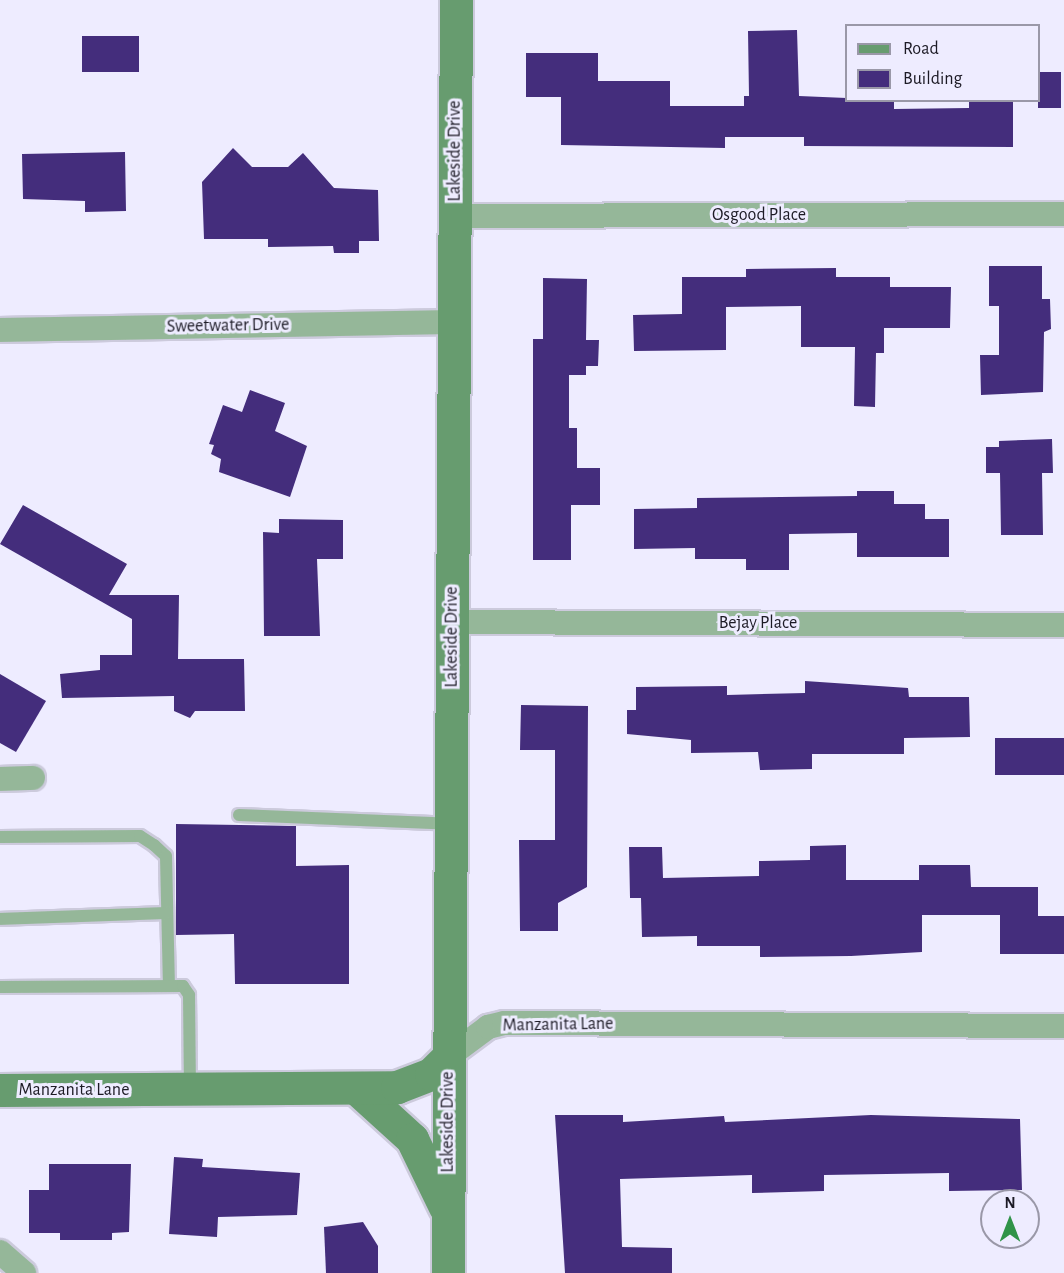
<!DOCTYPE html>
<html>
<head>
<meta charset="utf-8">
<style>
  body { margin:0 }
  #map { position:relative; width:1064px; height:1273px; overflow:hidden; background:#eeecff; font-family:"Alegreya Sans",sans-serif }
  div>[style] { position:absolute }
  .building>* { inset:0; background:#442d7c; transform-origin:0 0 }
  .roads { filter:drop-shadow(2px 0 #cccadc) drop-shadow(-2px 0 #cccadc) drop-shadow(0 2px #cccadc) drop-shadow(0 -2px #cccadc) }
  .lane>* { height:12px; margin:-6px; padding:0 6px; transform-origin:6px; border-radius:6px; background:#95b799 }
  .street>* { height:24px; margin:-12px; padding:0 12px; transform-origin:12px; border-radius:12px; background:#95b799 }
  .secondary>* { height:33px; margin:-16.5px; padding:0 16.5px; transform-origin:16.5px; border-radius:16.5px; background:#679c6f }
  span { translate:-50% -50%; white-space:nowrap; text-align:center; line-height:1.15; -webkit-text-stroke:6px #eeecff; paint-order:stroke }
  .street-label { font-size:18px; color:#1c1a25 }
  .legend { position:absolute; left:845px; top:24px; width:195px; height:78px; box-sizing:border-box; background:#eeecff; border:2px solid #9a98a8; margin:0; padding:8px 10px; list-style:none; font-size:18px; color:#1c1a25 }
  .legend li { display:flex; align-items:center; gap:12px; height:30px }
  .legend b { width:30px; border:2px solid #9a98a8 }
  .north { position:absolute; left:980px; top:1189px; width:60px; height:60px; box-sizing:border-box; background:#eeecff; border:2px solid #9a98a8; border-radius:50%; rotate:0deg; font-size:16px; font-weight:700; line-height:24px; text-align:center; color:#1c1a25 }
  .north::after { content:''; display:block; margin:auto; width:21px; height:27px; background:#309348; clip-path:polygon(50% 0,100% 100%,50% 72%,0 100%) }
</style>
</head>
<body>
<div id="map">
  <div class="building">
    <i style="clip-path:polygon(797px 30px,799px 96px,894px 100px,894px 109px,969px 108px,969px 100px,1013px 100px,1013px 147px,804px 146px,804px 137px,725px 137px,725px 148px,561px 145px,561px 97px,526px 97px,526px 53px,598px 53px,598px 81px,670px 81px,670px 106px,744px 106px,744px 96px,749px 96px,748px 31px)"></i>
    <i style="left:82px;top:36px;width:57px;height:36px"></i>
    <i style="left:1061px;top:72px;width:36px;height:23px;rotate:90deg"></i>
    <i style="clip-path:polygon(233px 148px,252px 167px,288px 167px,303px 153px,334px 188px,378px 190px,379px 241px,359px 241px,359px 253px,334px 253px,333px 246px,268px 247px,268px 239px,204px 239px,202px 182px)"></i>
    <i style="clip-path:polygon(125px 152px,126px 211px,85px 212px,85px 201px,23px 199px,22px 154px)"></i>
    <i style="clip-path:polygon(989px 266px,1042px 266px,1042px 299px,1050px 299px,1051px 329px,1044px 332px,1043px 392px,981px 395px,980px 355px,999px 355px,999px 306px,989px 306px)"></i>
    <i style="clip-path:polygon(836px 268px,836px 277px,890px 277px,890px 287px,951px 287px,950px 328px,884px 328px,884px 353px,876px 353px,875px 407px,854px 406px,855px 347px,801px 347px,801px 306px,726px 307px,726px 350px,634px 351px,633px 315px,682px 314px,682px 277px,746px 277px,746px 269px)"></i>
    <i style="clip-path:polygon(543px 278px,587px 279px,586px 340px,599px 340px,598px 366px,586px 366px,586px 375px,569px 375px,569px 428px,577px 428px,577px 468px,600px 468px,600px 505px,571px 505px,571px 560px,533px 560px,533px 339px,543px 339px)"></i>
    <i style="clip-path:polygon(250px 390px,285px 403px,275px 431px,307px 446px,290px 497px,219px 472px,221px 459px,211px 454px,214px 445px,209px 444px,223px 405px,242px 412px)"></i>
    <i style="clip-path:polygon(1052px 439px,1053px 473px,1042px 473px,1043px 535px,1001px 535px,1000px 473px,986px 473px,986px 447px,999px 447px,999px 441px)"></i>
    <i style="clip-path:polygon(857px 491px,894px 491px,894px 504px,925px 504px,925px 519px,949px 519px,949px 557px,857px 557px,857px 533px,789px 534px,789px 570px,746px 570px,746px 559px,695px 559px,695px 548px,634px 549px,634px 509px,697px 508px,697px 498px,857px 496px)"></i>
    <i style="clip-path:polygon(23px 505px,127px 564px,109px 595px,179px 595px,178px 659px,244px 659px,245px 711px,195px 711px,190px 718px,174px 711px,174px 696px,62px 698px,60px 674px,100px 670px,100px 655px,132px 655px,132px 619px,0 544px)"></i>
    <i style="clip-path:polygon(279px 519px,343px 520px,343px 559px,317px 559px,320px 636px,264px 636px,263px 532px,279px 533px)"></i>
    <i style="clip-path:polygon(0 674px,46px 701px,16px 752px,0 743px)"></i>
    <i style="clip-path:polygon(805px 681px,908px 688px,909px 697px,969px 697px,970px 737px,904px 738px,904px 754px,812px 754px,812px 769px,760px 770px,758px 752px,691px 753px,691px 740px,627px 734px,627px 710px,636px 710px,636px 687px,727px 686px,727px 695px,805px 693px)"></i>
    <i style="clip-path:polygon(521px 705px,588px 706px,587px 887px,558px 903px,558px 931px,520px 931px,519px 840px,555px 840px,555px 750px,520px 750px)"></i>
    <i style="left:1064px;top:738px;width:37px;height:69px;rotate:90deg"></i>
    <i style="clip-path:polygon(176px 824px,296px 826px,296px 866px,349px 865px,349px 984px,235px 984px,234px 934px,176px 935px)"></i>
    <i style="clip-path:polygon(846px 845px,846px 880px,919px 880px,919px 865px,970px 865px,971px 887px,1038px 887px,1038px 916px,1064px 916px,1064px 954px,1000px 954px,1000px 915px,922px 915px,922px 952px,851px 956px,760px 957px,760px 946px,697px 946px,697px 936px,642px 937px,641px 898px,630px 898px,629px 847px,662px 847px,663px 878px,759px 876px,759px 861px,810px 860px,810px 846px)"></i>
    <i style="clip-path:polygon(555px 1115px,623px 1115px,623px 1122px,724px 1116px,725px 1122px,871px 1115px,1020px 1119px,1022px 1190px,949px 1191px,949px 1173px,824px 1175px,824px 1191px,752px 1193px,752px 1175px,620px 1179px,622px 1247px,672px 1248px,672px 1273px,565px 1273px)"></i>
    <i style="clip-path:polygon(174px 1157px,203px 1159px,202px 1167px,300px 1173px,297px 1215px,218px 1217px,217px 1237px,169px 1234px)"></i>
    <i style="clip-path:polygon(49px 1164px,131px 1164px,129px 1232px,112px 1233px,112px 1240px,60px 1240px,60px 1233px,29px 1233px,29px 1190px,49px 1190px)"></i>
    <i style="clip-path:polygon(363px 1222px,378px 1246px,378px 1273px,326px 1273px,324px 1227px)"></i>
  </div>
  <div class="roads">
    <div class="lane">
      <i style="left:239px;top:815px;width:211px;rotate:2.4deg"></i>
      <i style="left:0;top:837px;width:140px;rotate:-0.4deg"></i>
      <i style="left:140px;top:836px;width:17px;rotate:33deg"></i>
      <i style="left:154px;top:845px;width:16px;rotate:43deg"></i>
      <i style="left:166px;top:856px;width:130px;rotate:88.7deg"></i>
      <i style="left:0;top:919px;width:167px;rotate:-2.1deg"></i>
      <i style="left:0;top:987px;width:183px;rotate:-0.3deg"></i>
      <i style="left:183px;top:986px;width:11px;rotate:56deg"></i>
      <i style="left:189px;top:995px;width:93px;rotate:89.4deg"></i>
    </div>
    <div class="street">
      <i style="left:455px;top:216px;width:609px;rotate:-0.19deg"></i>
      <i style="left:0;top:330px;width:455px;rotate:-1deg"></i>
      <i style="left:452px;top:622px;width:612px;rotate:0.28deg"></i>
      <i style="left:0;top:779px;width:33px;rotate:-2deg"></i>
      <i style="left:449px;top:1056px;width:49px;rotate:-36.6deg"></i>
      <i style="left:488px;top:1027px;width:16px;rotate:-14deg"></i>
      <i style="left:504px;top:1023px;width:560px;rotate:0.31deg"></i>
      <i style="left:0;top:1252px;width:32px;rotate:41deg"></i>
    </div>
    <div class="secondary">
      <i style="left:356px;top:1088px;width:76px;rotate:42.3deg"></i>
      <i style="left:412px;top:1139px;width:76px;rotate:64.1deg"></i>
      <i style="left:0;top:1090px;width:397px;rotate:-0.4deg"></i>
      <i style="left:397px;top:1087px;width:36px;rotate:-21deg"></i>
      <i style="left:431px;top:1074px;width:25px;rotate:-45deg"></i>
      <i style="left:448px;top:1273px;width:1273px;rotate:-89.64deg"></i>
    </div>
  </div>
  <div class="street-label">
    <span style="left:455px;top:151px;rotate:-90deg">Lakeside Drive</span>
    <span style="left:759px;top:215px">Osgood Place</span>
    <span style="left:228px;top:326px;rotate:-1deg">Sweetwater Drive</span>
    <span style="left:758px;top:623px">Bejay Place</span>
    <span style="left:452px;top:637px;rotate:-90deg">Lakeside Drive</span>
    <span style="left:558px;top:1025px;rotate:-1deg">Manzanita Lane</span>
    <span style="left:74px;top:1090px">Manzanita Lane</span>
    <span style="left:448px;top:1122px;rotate:-90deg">Lakeside Drive</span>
  </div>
  <ul class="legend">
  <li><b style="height:8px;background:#679c6f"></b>Road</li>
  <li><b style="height:16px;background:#442d7c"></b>Building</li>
  </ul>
  <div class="north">N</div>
</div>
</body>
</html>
